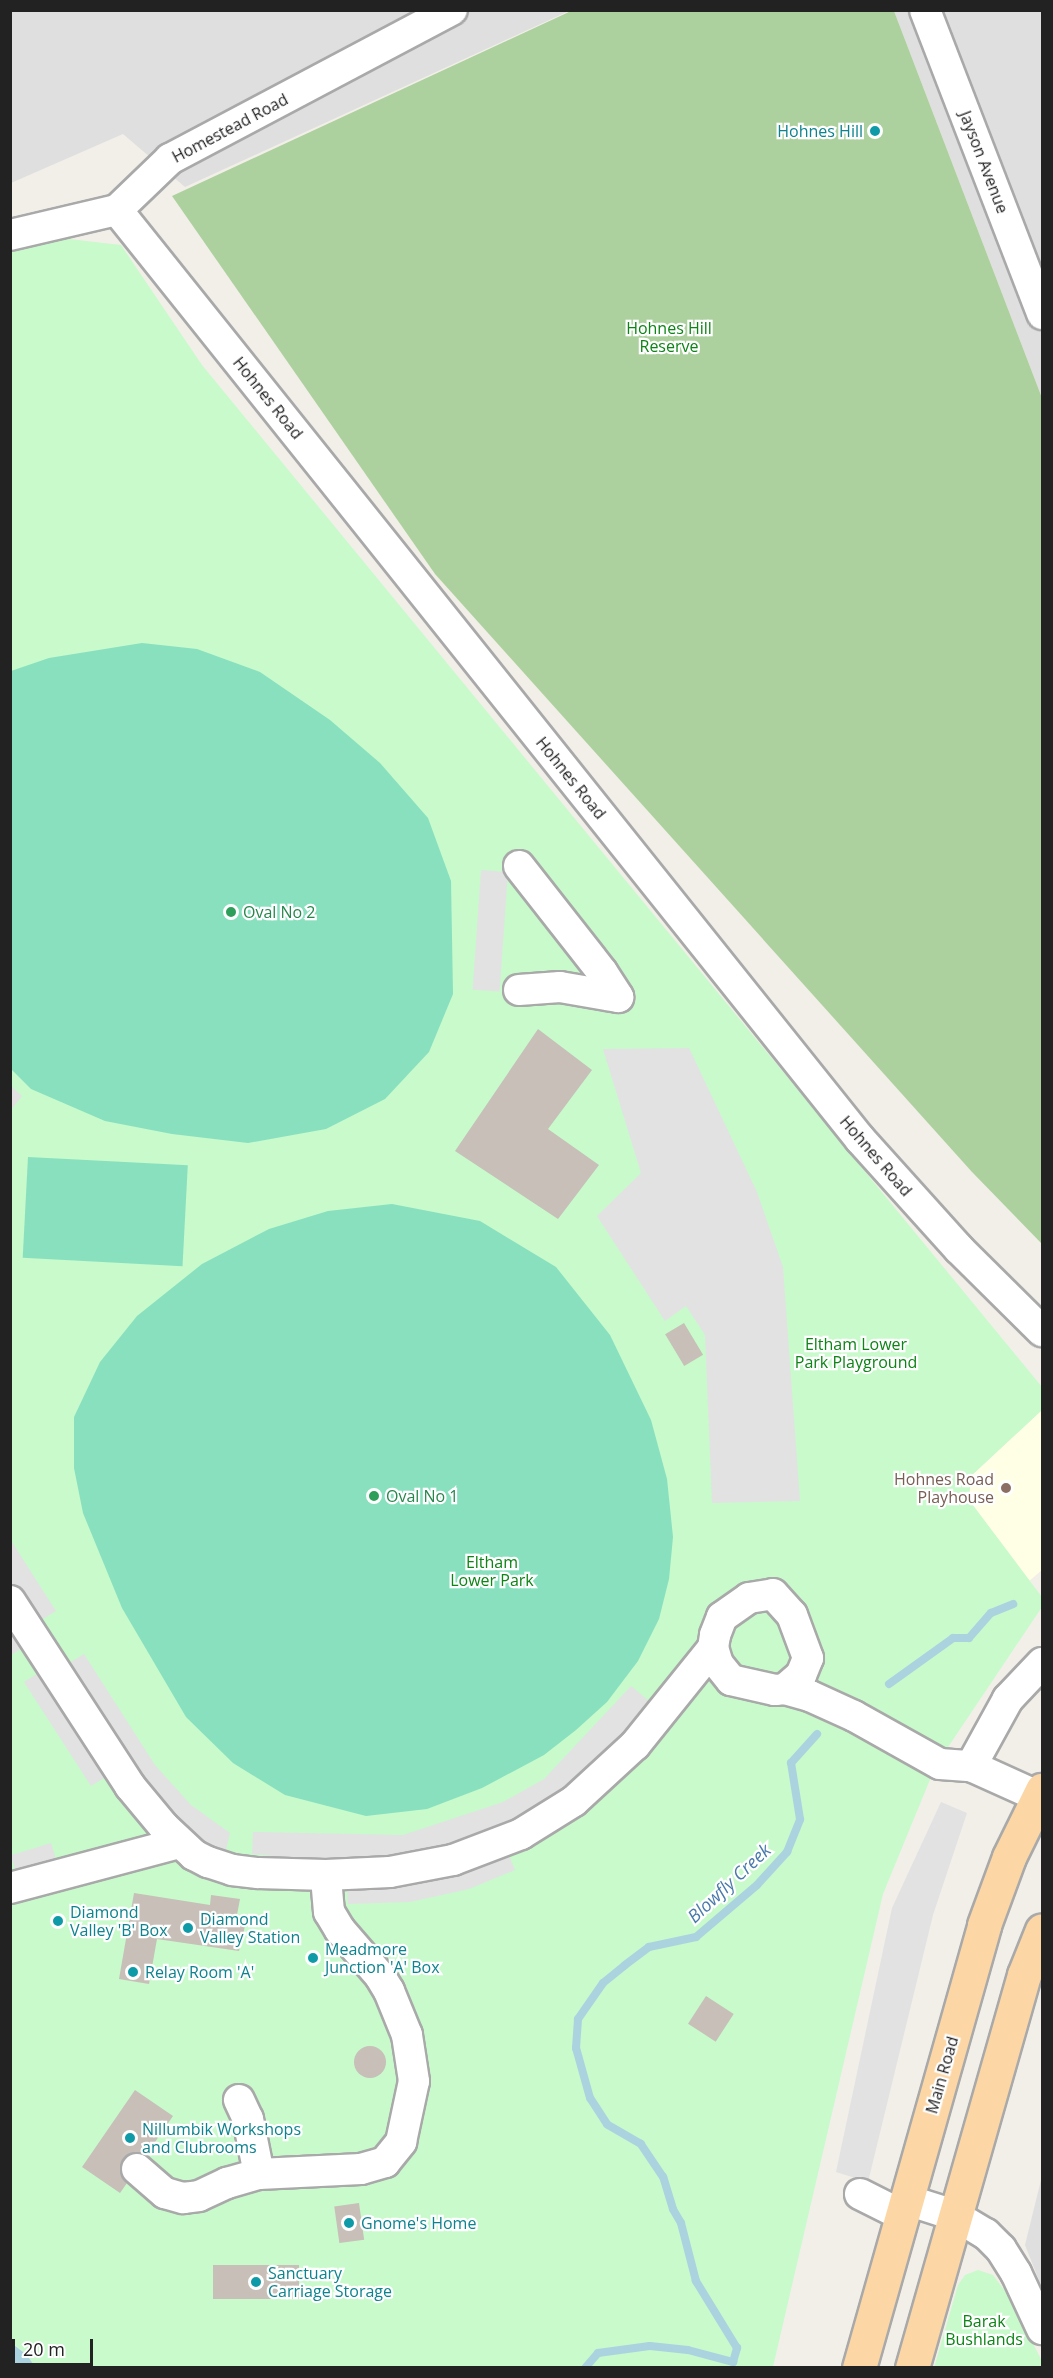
<!DOCTYPE html>
<html>
<head>
<meta charset="utf-8">
<style>
  body { margin:0 }
  #map { position:relative; width:1053px; height:2378px; overflow:hidden; background:#f2efe9; font-family:"Open Sans",sans-serif }
  div>[style] { position:absolute }
  .residential>* { inset:0; background:#e0dfdf }
  .education>* { inset:0; background:#ffffe5 }
  .forest>* { inset:0; background:#add19e }
  .park>* { inset:0; background:#c8facc }
  .pitch>* { inset:0; background:#88e0be; transform-origin:0 0 }
  .parking>* { inset:0; background:#e2e2e2; transform-origin:0 0 }
  .water>* { inset:0; background:#aad3df }
  .stream>* { height:8px; margin:-4px; padding:0 4px; transform-origin:4px; border-radius:4px; background:#aad3df }
  .building>* { inset:0; background:#c7bfb8; transform-origin:0 0 }
  .round { border-radius:50% }
  .roads { filter:drop-shadow(2px 0 #a9a9a9) drop-shadow(-2px 0 #a9a9a9) drop-shadow(0 2px #a9a9a9) drop-shadow(0 -2px #a9a9a9) }
  .minor>* { height:30px; margin:-15px; padding:0 15px; transform-origin:15px; border-radius:15px; background:#fff }
  .major>* { height:33px; margin:-16.5px; padding:0 16.5px; transform-origin:16.5px; border-radius:16.5px; background:#fcd6a4 }
  .dots>* { width:16px; height:16px; translate:-50% -50%; box-sizing:border-box; border:3px solid #fff; border-radius:50% }
  span { translate:-50% -50%; white-space:nowrap; text-align:center; line-height:1.15; -webkit-text-stroke:4.5px #fff; paint-order:stroke }
  .street-label { font-size:16px; color:#222 }
  .culture-label { font-size:16px; color:#0d838f }
  .right { translate:-100% -50%; text-align:right }
  .left { translate:0 -50%; text-align:left }
  .park-label { font-size:16px; color:#0c8416 }
  .leisure-label { font-size:16px; color:#27864d }
  .education-label { font-size:16px; color:#785e54 }
  .water-label { font-size:18px; color:#4a7aab; font-style:italic }
  .frame { position:absolute; inset:0; border:12px solid #222; pointer-events:none }
  .scale { position:absolute; left:12px; top:2339px; width:81px; height:27px; box-sizing:border-box; border:3px solid #222; border-top:0; padding-left:8px; font-size:18px; line-height:21px; white-space:nowrap; color:#222; -webkit-text-stroke:4px #fff; paint-order:stroke }
</style>
</head>
<body>
<div id="map">
  <div class="residential">
    <i style="clip-path:polygon(11px 11px,569px 11px,185px 187px,123px 134px,11px 183px)"></i>
    <i style="clip-path:polygon(894px 11px,1042px 11px,1042px 398px)"></i>
    <i style="clip-path:polygon(1042px 2176px,1042px 2288px,1025px 2245px)"></i>
  </div>
  <div class="education">
    <i style="clip-path:polygon(1042px 1410px,1042px 1570px,1029px 1581px,969px 1500px,971px 1476px)"></i>
  </div>
  <div class="forest">
    <i style="clip-path:polygon(571px 11px,894px 11px,1042px 398px,1042px 1244px,972px 1172px,435px 574px,172px 196px)"></i>
  </div>
  <div class="park">
    <i style="clip-path:polygon(52px 237px,121px 245px,202px 365px,1042px 1387px,1042px 1410px,971px 1476px,969px 1500px,1042px 1597px,1042px 1607px,936px 1765px,883px 1894px,773px 2367px,35px 2368px,27px 2355px,11px 2342px,10px 251px)"></i>
    <i style="clip-path:polygon(978px 2270px,993px 2275px,1008px 2295px,1042px 2361px,1042px 2367px,934px 2368px,958px 2285px,965px 2275px)"></i>
  </div>
  <div class="pitch">
    <i style="clip-path:polygon(142px 643px,197px 649px,260px 672px,330px 720px,380px 763px,428px 818px,451px 881px,453px 994px,429px 1052px,385px 1099px,326px 1129px,248px 1143px,172px 1134px,105px 1121px,31px 1089px,11px 1069px,11px 671px,49px 658px)"></i>
    <i style="left:28px;top:1157px;width:160px;height:101px;rotate:3deg"></i>
    <i style="clip-path:polygon(392px 1204px,480px 1221px,556px 1267px,610px 1335px,651px 1420px,667px 1479px,673px 1537px,669px 1579px,659px 1619px,638px 1661px,607px 1702px,576px 1730px,544px 1755px,482px 1788px,427px 1809px,366px 1816px,285px 1795px,233px 1763px,186px 1717px,122px 1608px,83px 1513px,74px 1468px,74px 1417px,100px 1362px,137px 1316px,202px 1264px,269px 1229px,328px 1211px)"></i>
  </div>
  <div class="parking">
    <i style="left:481px;top:870px;width:27px;height:120px;rotate:4deg"></i>
    <i style="clip-path:polygon(689px 1048px,757px 1192px,783px 1267px,800px 1501px,712px 1503px,705px 1335px,686px 1306px,665px 1321px,597px 1216px,641px 1173px,603px 1049px)"></i>
    <i style="clip-path:polygon(11px 1086px,22px 1096px,11px 1110px)"></i>
    <i style="clip-path:polygon(10px 1539px,56px 1611px,28px 1628px,35px 1640px,11px 1655px)"></i>
    <i style="clip-path:polygon(84px 1654px,155px 1765px,191px 1805px,230px 1833px,222px 1867px,119px 1769px,91px 1786px,24px 1682px,51px 1665px,56px 1671px)"></i>
    <i style="clip-path:polygon(631px 1686px,654px 1705px,557px 1801px,517px 1824px,444px 1851px,353px 1863px,252px 1854px,253px 1832px,403px 1835px,503px 1802px,544px 1779px)"></i>
    <i style="clip-path:polygon(941px 1802px,967px 1813px,933px 1915px,868px 2182px,836px 2172px,892px 1908px)"></i>
    <i style="left:51px;top:1843px;width:17px;height:42px;rotate:73deg"></i>
    <i style="clip-path:polygon(508px 1853px,515px 1870px,469px 1889px,410px 1902px,348px 1904px,347px 1887px)"></i>
  </div>
  <div class="water">
    <i style="clip-path:polygon(10px 2342px,27px 2355px,35px 2367px,11px 2367px)"></i>
  </div>
  <div class="stream">
    <i style="left:889px;top:1684px;width:79px;rotate:-35.7deg"></i>
    <i style="left:953px;top:1638px;width:16px"></i>
    <i style="left:969px;top:1638px;width:33px;rotate:-49deg"></i>
    <i style="left:991px;top:1613px;width:24px;rotate:-22deg"></i>
    <i style="left:585px;top:2368px;width:20px;rotate:-49deg"></i>
    <i style="left:598px;top:2353px;width:52px;rotate:-7.7deg"></i>
    <i style="left:650px;top:2346px;width:38px;rotate:6deg"></i>
    <i style="left:688px;top:2350px;width:47px;rotate:14.9deg"></i>
    <i style="left:733px;top:2362px;width:15px;rotate:-74deg"></i>
    <i style="left:737px;top:2348px;width:79px;rotate:-121.5deg"></i>
    <i style="left:696px;top:2281px;width:60px;rotate:-104.5deg"></i>
    <i style="left:681px;top:2223px;width:16px;rotate:-120deg"></i>
    <i style="left:673px;top:2209px;width:34px;rotate:-107deg"></i>
    <i style="left:663px;top:2177px;width:40px;rotate:-124deg"></i>
    <i style="left:641px;top:2144px;width:39px;rotate:-150deg"></i>
    <i style="left:607px;top:2124px;width:31px;rotate:-123deg"></i>
    <i style="left:590px;top:2098px;width:52px;rotate:-105.6deg"></i>
    <i style="left:576px;top:2048px;width:29px;rotate:-86deg"></i>
    <i style="left:578px;top:2019px;width:44px;rotate:-55.2deg"></i>
    <i style="left:603px;top:1983px;width:28px;rotate:-39deg"></i>
    <i style="left:625px;top:1965px;width:30px;rotate:-37deg"></i>
    <i style="left:649px;top:1947px;width:48px;rotate:-12deg"></i>
    <i style="left:696px;top:1937px;width:80px;rotate:-40.4deg"></i>
    <i style="left:757px;top:1885px;width:45px;rotate:-47.7deg"></i>
    <i style="left:787px;top:1852px;width:35px;rotate:-68deg"></i>
    <i style="left:800px;top:1819px;width:57px;rotate:-99.1deg"></i>
    <i style="left:791px;top:1763px;width:39px;rotate:-48deg"></i>
  </div>
  <div class="building">
    <i style="clip-path:polygon(538px 1029px,592px 1070px,548px 1129px,599px 1165px,558px 1219px,455px 1151px)"></i>
    <i style="left:684px;top:1323px;width:37px;height:22px;rotate:59deg"></i>
    <i style="clip-path:polygon(134px 1893px,210px 1905px,211px 1895px,240px 1899px,236px 1920px,246px 1922px,239px 1951px,157px 1939px,149px 1984px,119px 1979px)"></i>
    <i style="left:706px;top:1996px;width:33px;height:33px;rotate:33deg"></i>
    <i class="round" style="left:354px;top:2046px;width:32px;height:32px"></i>
    <i style="clip-path:polygon(135px 2090px,173px 2116px,146px 2155px,132px 2153px,124px 2158px,121px 2174px,127px 2183px,120px 2193px,82px 2167px)"></i>
    <i style="left:359px;top:2203px;width:37px;height:25px;rotate:82deg"></i>
    <i style="left:299px;top:2265px;width:34px;height:86px;rotate:90deg"></i>
  </div>
  <div class="roads">
    <div class="minor">
      <i style="left:925px;top:10px;width:326px;rotate:68.9deg"></i>
      <i style="left:117px;top:210px;width:1190px;rotate:51.35deg"></i>
      <i style="left:860px;top:1139px;width:148px;rotate:48deg"></i>
      <i style="left:959px;top:1249px;width:117px;rotate:44.7deg"></i>
      <i style="left:10px;top:235px;width:110px;rotate:-13.2deg"></i>
      <i style="left:117px;top:210px;width:74px;rotate:-43.9deg"></i>
      <i style="left:170px;top:159px;width:319px;rotate:-27.9deg"></i>
      <i style="left:519px;top:866px;width:135px;rotate:51.9deg"></i>
      <i style="left:602px;top:972px;width:30px;rotate:57deg"></i>
      <i style="left:519px;top:990px;width:41px;rotate:-4.2deg"></i>
      <i style="left:560px;top:987px;width:59px;rotate:9.8deg"></i>
      <i style="left:773px;top:1594px;width:28px;rotate:48deg"></i>
      <i style="left:792px;top:1615px;width:46px;rotate:69.6deg"></i>
      <i style="left:808px;top:1658px;width:18px;rotate:112deg"></i>
      <i style="left:801px;top:1675px;width:21px;rotate:139deg"></i>
      <i style="left:785px;top:1689px;width:10px;rotate:174deg"></i>
      <i style="left:775px;top:1690px;width:45px;rotate:-167.2deg"></i>
      <i style="left:731px;top:1680px;width:21px;rotate:-129deg"></i>
      <i style="left:718px;top:1664px;width:17px;rotate:-107deg"></i>
      <i style="left:713px;top:1648px;width:13px;rotate:-81deg"></i>
      <i style="left:715px;top:1635px;width:19px;rotate:-69deg"></i>
      <i style="left:722px;top:1617px;width:33px;rotate:-35deg"></i>
      <i style="left:749px;top:1598px;width:24px;rotate:-9deg"></i>
      <i style="left:10px;top:1601px;width:221px;rotate:57deg"></i>
      <i style="left:130px;top:1786px;width:53px;rotate:50.3deg"></i>
      <i style="left:164px;top:1827px;width:41px;rotate:43deg"></i>
      <i style="left:194px;top:1855px;width:16px;rotate:27deg"></i>
      <i style="left:208px;top:1862px;width:25px;rotate:18deg"></i>
      <i style="left:232px;top:1870px;width:26px;rotate:7deg"></i>
      <i style="left:258px;top:1873px;width:68px;rotate:1.7deg"></i>
      <i style="left:326px;top:1875px;width:64px;rotate:-2.7deg"></i>
      <i style="left:390px;top:1872px;width:64px;rotate:-10.8deg"></i>
      <i style="left:453px;top:1860px;width:73px;rotate:-20.9deg"></i>
      <i style="left:521px;top:1834px;width:62px;rotate:-31.9deg"></i>
      <i style="left:574px;top:1801px;width:83px;rotate:-42.6deg"></i>
      <i style="left:635px;top:1745px;width:124px;rotate:-51.2deg"></i>
      <i style="left:1042px;top:1663px;width:50px;rotate:133.4deg"></i>
      <i style="left:1008px;top:1699px;width:77px;rotate:118.9deg"></i>
      <i style="left:971px;top:1766px;width:78px;rotate:24.3deg"></i>
      <i style="left:785px;top:1689px;width:26px;rotate:16deg"></i>
      <i style="left:810px;top:1696px;width:48px;rotate:24.4deg"></i>
      <i style="left:854px;top:1716px;width:98px;rotate:29.2deg"></i>
      <i style="left:940px;top:1764px;width:31px;rotate:4deg"></i>
      <i style="left:10px;top:1888px;width:175px;rotate:-14.9deg"></i>
      <i style="left:239px;top:2100px;width:21px;rotate:65deg"></i>
      <i style="left:248px;top:2119px;width:56px;rotate:78.7deg"></i>
      <i style="left:259px;top:2174px;width:102px;rotate:-2.8deg"></i>
      <i style="left:361px;top:2169px;width:25px;rotate:-16deg"></i>
      <i style="left:385px;top:2162px;width:26px;rotate:-51deg"></i>
      <i style="left:401px;top:2142px;width:62px;rotate:-78deg"></i>
      <i style="left:414px;top:2081px;width:47px;rotate:-98.7deg"></i>
      <i style="left:407px;top:2035px;width:48px;rotate:-112.2deg"></i>
      <i style="left:389px;top:1991px;width:17px;rotate:-121deg"></i>
      <i style="left:380px;top:1976px;width:61px;rotate:-131deg"></i>
      <i style="left:340px;top:1930px;width:21px;rotate:-121deg"></i>
      <i style="left:329px;top:1912px;width:37px;rotate:-95deg"></i>
      <i style="left:137px;top:2169px;width:37px;rotate:41deg"></i>
      <i style="left:165px;top:2193px;width:19px;rotate:16deg"></i>
      <i style="left:183px;top:2198px;width:16px;rotate:-7deg"></i>
      <i style="left:199px;top:2196px;width:31px;rotate:-25deg"></i>
      <i style="left:227px;top:2183px;width:33px;rotate:-16deg"></i>
      <i style="left:860px;top:2194px;width:47px;rotate:26.6deg"></i>
      <i style="left:907px;top:2200px;width:49px;rotate:17.7deg"></i>
      <i style="left:954px;top:2215px;width:37px;rotate:31deg"></i>
      <i style="left:986px;top:2234px;width:21px;rotate:45deg"></i>
      <i style="left:1001px;top:2249px;width:28px;rotate:58deg"></i>
      <i style="left:1016px;top:2273px;width:62px;rotate:65.1deg"></i>
    </div>
    <div class="major">
      <i style="left:859px;top:2368px;width:460px;rotate:-74.2deg"></i>
      <i style="left:984px;top:1925px;width:72px;rotate:-69.8deg"></i>
      <i style="left:1009px;top:1857px;width:75px;rotate:-63.8deg"></i>
      <i style="left:912px;top:2368px;width:409px;rotate:-74.1deg"></i>
      <i style="left:1024px;top:1975px;width:48px;rotate:-68.2deg"></i>
    </div>
  </div>
  <div class="dots">
    <i style="left:875px;top:131px;background:#0f9aa8"></i>
    <i style="left:231px;top:912px;background:#2e9e5b"></i>
    <i style="left:1006px;top:1488px;background:#8d6e63"></i>
    <i style="left:374px;top:1496px;background:#2e9e5b"></i>
    <i style="left:58px;top:1921px;background:#0f9aa8"></i>
    <i style="left:188px;top:1928px;background:#0f9aa8"></i>
    <i style="left:313px;top:1958px;background:#0f9aa8"></i>
    <i style="left:133px;top:1972px;background:#0f9aa8"></i>
    <i style="left:130px;top:2138px;background:#0f9aa8"></i>
    <i style="left:349px;top:2223px;background:#0f9aa8"></i>
    <i style="left:256px;top:2282px;background:#0f9aa8"></i>
  </div>
  <div class="street-label">
    <span style="left:230px;top:128px;rotate:-28deg">Homestead Road</span>
    <span style="left:984px;top:162px;rotate:69deg">Jayson Avenue</span>
    <span style="left:268px;top:398px;rotate:51deg">Hohnes Road</span>
    <span style="left:571px;top:778px;rotate:51deg">Hohnes Road</span>
    <span style="left:876px;top:1156px;rotate:49deg">Hohnes Road</span>
    <span style="left:942px;top:2075px;rotate:-74deg">Main Road</span>
  </div>
  <div class="culture-label">
    <span class="right" style="left:863px;top:131px">Hohnes Hill</span>
    <span class="left" style="left:70px;top:1921px">Diamond<br>Valley 'B' Box</span>
    <span class="left" style="left:200px;top:1928px">Diamond<br>Valley Station</span>
    <span class="left" style="left:325px;top:1958px">Meadmore<br>Junction 'A' Box</span>
    <span class="left" style="left:145px;top:1972px">Relay Room 'A'</span>
    <span class="left" style="left:142px;top:2138px">Nillumbik Workshops<br>and Clubrooms</span>
    <span class="left" style="left:361px;top:2223px">Gnome's Home</span>
    <span class="left" style="left:268px;top:2282px">Sanctuary<br>Carriage Storage</span>
  </div>
  <div class="park-label">
    <span style="left:669px;top:337px">Hohnes Hill<br>Reserve</span>
    <span style="left:856px;top:1353px">Eltham Lower<br>Park Playground</span>
    <span style="left:492px;top:1571px">Eltham<br>Lower Park</span>
    <span style="left:984px;top:2330px">Barak<br>Bushlands</span>
  </div>
  <div class="leisure-label">
    <span class="left" style="left:243px;top:912px">Oval No 2</span>
    <span class="left" style="left:386px;top:1496px">Oval No 1</span>
  </div>
  <div class="education-label">
    <span class="right" style="left:994px;top:1488px">Hohnes Road<br>Playhouse</span>
  </div>
  <div class="water-label">
    <span style="left:729px;top:1883px;rotate:-43deg">Blowfly Creek</span>
  </div>
  <div class="frame"></div>
  <div class="scale">20 m</div>
</div>
</body>
</html>
